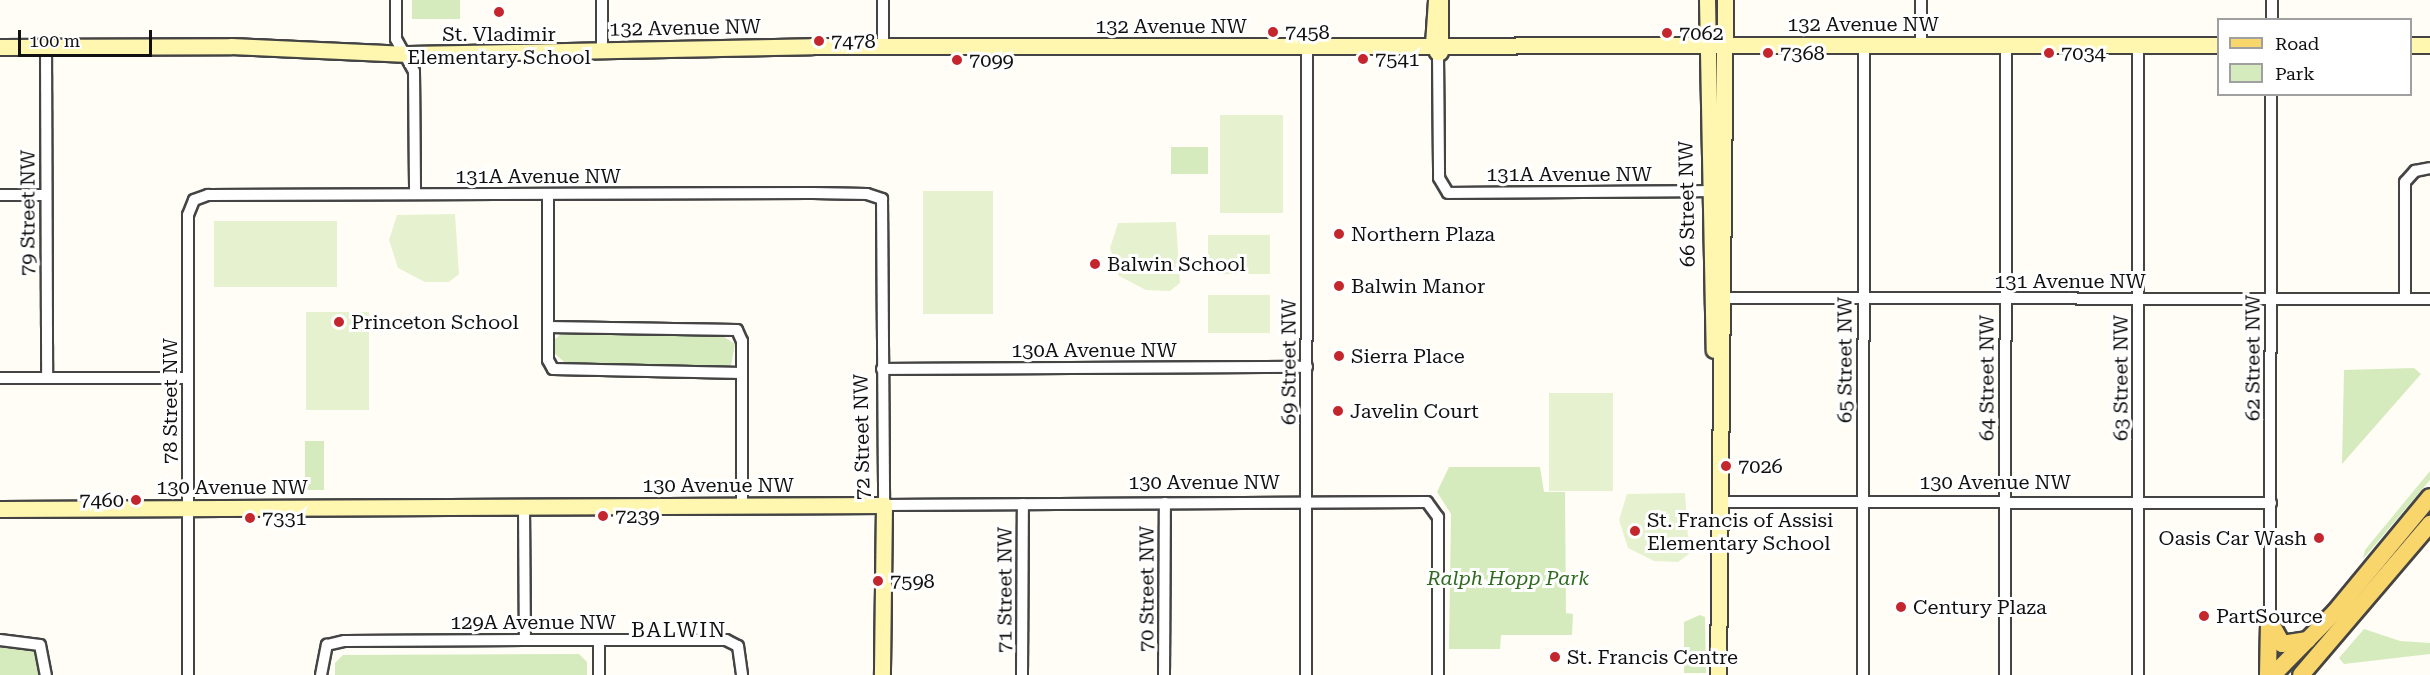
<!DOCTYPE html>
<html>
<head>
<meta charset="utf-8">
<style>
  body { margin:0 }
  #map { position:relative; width:2430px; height:675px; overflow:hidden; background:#fffdf5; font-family:"Roboto Serif",serif }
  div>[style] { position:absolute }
  .green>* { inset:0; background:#d5ebbd; transform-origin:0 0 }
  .pitch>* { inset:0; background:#e6f2cf; transform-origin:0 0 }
  .roads { filter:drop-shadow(2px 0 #444) drop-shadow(-2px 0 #444) drop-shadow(0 2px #444) drop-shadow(0 -2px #444) }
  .street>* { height:10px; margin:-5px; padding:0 5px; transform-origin:5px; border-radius:5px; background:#fff }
  .secondary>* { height:15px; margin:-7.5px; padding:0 7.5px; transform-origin:7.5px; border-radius:7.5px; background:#fff6b0 }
  .primary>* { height:16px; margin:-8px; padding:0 8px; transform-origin:8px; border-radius:8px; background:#f9d66b }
  .dots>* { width:16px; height:16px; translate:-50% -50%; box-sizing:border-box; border:3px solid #fff; border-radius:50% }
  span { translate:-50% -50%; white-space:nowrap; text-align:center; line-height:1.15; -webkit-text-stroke:6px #fff; paint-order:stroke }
  .street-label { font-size:20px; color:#111 }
  .poi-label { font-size:20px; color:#111 }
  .left { translate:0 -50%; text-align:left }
  .right { translate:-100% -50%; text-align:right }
  .park-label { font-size:20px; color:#2f6b1f; font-style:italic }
  .neighbourhood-label { font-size:21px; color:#111; letter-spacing:1.5px }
  .legend { position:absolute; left:2217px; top:18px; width:195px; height:78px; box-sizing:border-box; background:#fff; border:2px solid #a0a0a0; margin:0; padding:8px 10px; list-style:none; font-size:18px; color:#111 }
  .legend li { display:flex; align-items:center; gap:12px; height:30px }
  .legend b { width:30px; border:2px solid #a0a0a0 }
  .scale { position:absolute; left:18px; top:30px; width:134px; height:27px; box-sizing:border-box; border:3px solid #111; border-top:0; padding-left:8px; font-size:18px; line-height:21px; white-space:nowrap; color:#111; -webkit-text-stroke:4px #fff; paint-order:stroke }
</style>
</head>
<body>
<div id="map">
  <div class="green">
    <i style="left:412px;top:0;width:48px;height:19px"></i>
    <i style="left:1171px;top:147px;width:37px;height:27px"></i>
    <i style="clip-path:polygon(718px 333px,735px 344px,731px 366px,570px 367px,554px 353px,554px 340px,561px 334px)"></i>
    <i style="clip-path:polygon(2414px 368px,2421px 374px,2342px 464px,2344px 370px)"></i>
    <i style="left:305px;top:441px;width:19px;height:49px"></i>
    <i style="clip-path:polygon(1449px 467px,1540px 467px,1544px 492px,1565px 492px,1566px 613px,1573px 614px,1572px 635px,1501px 635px,1500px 649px,1449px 649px,1451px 514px,1437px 492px)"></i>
    <i style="clip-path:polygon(2430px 471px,2430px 480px,2363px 559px,2365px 550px)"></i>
    <i style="clip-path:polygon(1700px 615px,1705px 617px,1706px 673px,1684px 673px,1684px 622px)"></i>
    <i style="clip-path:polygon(2364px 629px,2400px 641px,2430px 643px,2430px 654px,2344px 664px,2339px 658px)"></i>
    <i style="clip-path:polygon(0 647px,32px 649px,40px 658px,40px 675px,0 675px)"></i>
    <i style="clip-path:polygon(579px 654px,587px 662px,587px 675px,335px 675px,335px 663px,343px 655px)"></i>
  </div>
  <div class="pitch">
    <i style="left:1220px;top:115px;width:63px;height:98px"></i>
    <i style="left:923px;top:191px;width:70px;height:123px"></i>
    <i style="clip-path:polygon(455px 214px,459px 274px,449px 282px,425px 282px,398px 268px,389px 240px,397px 215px)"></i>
    <i style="left:214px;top:221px;width:123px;height:66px"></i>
    <i style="clip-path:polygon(1176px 222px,1180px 283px,1170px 291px,1146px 290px,1119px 276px,1110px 248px,1118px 223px)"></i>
    <i style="left:1208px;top:235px;width:62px;height:39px"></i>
    <i style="left:1208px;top:295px;width:62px;height:38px"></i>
    <i style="left:306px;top:312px;width:63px;height:98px"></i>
    <i style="left:1613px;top:393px;width:98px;height:64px;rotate:90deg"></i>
    <i style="clip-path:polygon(1685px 493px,1689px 554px,1678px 562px,1654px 561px,1628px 548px,1619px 520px,1627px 494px)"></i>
  </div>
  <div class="roads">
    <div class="street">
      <i style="left:396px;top:0;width:39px;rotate:90deg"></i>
      <i style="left:396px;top:39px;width:37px;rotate:61deg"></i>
      <i style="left:414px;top:71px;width:123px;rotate:89.5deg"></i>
      <i style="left:602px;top:0;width:51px;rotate:90deg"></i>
      <i style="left:883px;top:0;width:46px;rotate:90deg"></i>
      <i style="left:1921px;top:0;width:45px;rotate:90deg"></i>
      <i style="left:2272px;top:20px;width:20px;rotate:-90deg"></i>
      <i style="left:46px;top:47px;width:331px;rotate:89.8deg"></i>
      <i style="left:1438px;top:54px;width:124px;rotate:89.5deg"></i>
      <i style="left:1439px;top:178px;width:17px;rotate:59deg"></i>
      <i style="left:1448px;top:193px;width:268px;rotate:-0.4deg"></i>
      <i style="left:548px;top:194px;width:166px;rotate:90deg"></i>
      <i style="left:548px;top:360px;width:10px;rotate:61deg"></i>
      <i style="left:553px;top:369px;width:189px;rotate:1.2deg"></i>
      <i style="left:0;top:195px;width:46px"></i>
      <i style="left:1715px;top:298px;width:715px;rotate:0.08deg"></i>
      <i style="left:2405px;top:299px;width:117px;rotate:-90deg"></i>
      <i style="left:2405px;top:182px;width:15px;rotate:-48deg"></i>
      <i style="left:2415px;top:171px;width:15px;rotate:-11deg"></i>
      <i style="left:548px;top:327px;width:189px;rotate:0.9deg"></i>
      <i style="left:737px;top:330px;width:12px;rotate:66deg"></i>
      <i style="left:742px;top:341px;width:166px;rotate:90deg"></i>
      <i style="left:882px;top:369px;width:425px;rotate:-0.3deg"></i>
      <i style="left:0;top:378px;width:188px"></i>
      <i style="left:1718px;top:502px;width:553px;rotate:0.1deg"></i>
      <i style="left:524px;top:507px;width:133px;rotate:89.6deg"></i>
      <i style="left:2270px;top:622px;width:528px;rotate:-89.89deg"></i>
      <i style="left:0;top:640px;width:40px;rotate:7.1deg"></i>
      <i style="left:40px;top:645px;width:31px;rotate:79deg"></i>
      <i style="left:188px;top:675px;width:460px;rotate:-90deg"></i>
      <i style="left:188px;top:215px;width:16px;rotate:-68deg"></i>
      <i style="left:194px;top:200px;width:15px;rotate:-20deg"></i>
      <i style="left:208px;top:195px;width:605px;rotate:-0.19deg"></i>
      <i style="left:813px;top:193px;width:54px;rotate:1.1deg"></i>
      <i style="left:867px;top:194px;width:16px;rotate:18deg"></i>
      <i style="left:882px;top:199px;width:306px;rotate:89.6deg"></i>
      <i style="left:884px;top:505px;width:543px;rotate:-0.32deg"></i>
      <i style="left:1427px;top:502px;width:19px;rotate:54deg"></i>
      <i style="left:1438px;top:517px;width:158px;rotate:90deg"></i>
      <i style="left:321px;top:675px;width:31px;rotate:-79deg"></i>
      <i style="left:327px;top:645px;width:18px;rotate:-13deg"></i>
      <i style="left:345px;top:641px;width:180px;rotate:-0.3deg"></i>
      <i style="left:525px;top:640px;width:201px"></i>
      <i style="left:726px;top:640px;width:13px;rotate:27deg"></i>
      <i style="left:738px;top:646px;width:29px;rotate:82deg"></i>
      <i style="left:599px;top:675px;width:35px;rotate:-90deg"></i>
      <i style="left:1022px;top:675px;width:171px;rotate:-89.7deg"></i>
      <i style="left:1164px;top:675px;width:172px;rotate:-89.7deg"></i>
      <i style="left:1306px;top:675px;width:626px;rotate:-89.91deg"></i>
      <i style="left:1863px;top:675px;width:630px;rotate:-89.91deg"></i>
      <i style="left:2005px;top:675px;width:630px;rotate:-89.91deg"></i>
      <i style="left:2138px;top:675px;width:630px;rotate:-90deg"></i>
    </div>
    <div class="secondary">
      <i style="left:1436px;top:0;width:44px;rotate:93.9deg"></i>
      <i style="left:1433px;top:44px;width:9px;rotate:63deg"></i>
      <i style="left:1440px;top:0;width:52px;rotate:90deg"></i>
      <i style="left:1707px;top:0;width:350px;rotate:88.9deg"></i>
      <i style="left:2410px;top:45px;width:20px"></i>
      <i style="left:0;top:47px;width:231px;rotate:-0.2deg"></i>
      <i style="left:231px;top:46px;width:177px;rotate:2.6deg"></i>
      <i style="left:408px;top:54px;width:404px;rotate:-1.1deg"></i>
      <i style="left:812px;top:46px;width:1406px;rotate:-0.04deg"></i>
      <i style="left:0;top:509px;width:884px;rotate:-0.26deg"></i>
      <i style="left:884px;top:505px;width:170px;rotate:90.7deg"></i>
      <i style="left:1718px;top:675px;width:675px;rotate:-89.41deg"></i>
    </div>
    <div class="primary">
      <i style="left:2270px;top:622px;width:25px;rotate:61deg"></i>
      <i style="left:2282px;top:644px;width:26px;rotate:-9deg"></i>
      <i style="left:2268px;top:675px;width:50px;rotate:-88.9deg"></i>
      <i style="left:2273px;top:675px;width:88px;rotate:-45.5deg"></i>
      <i style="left:2335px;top:612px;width:149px;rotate:-50.4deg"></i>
      <i style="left:2301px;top:675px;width:199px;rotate:-49.5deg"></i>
    </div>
  </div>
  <div class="dots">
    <i style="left:499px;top:12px;background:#c4262e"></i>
    <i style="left:1273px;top:32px;background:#c4262e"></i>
    <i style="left:1667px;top:33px;background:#c4262e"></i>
    <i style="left:819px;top:41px;background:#c4262e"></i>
    <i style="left:1768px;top:53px;background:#c4262e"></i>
    <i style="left:2049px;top:53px;background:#c4262e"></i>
    <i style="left:1363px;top:59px;background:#c4262e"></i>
    <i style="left:957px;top:60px;background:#c4262e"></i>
    <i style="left:1339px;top:234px;background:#c4262e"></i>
    <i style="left:1095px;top:264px;background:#c4262e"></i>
    <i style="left:1339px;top:286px;background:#c4262e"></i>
    <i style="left:339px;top:322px;background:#c4262e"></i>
    <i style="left:1339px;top:356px;background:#c4262e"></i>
    <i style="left:1338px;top:411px;background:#c4262e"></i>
    <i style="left:1726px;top:466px;background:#c4262e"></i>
    <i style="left:136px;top:500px;background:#c4262e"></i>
    <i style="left:603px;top:516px;background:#c4262e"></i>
    <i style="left:250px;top:518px;background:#c4262e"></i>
    <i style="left:1635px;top:531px;background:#c4262e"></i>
    <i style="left:2319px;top:538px;background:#c4262e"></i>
    <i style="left:878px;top:581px;background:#c4262e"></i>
    <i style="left:1901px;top:607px;background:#c4262e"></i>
    <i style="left:2204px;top:616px;background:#c4262e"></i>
    <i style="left:1555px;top:657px;background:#c4262e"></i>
  </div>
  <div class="street-label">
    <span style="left:1863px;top:24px">132 Avenue NW</span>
    <span style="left:1171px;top:26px">132 Avenue NW</span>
    <span style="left:685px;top:28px;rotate:-1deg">132 Avenue NW</span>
    <span style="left:1569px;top:174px">131A Avenue NW</span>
    <span style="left:538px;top:176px">131A Avenue NW</span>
    <span style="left:1687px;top:204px;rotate:-91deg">66 Street NW</span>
    <span style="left:28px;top:213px;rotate:-90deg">79 Street NW</span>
    <span style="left:2070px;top:281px">131 Avenue NW</span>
    <span style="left:1094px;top:350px">130A Avenue NW</span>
    <span style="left:2253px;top:358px;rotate:-90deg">62 Street NW</span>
    <span style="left:1845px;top:360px;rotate:-90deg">65 Street NW</span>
    <span style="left:1289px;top:362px;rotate:-90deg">69 Street NW</span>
    <span style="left:1987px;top:378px;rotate:-90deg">64 Street NW</span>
    <span style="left:2121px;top:378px;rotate:-90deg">63 Street NW</span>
    <span style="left:170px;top:401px;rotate:-90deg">78 Street NW</span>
    <span style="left:862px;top:437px;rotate:-91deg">72 Street NW</span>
    <span style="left:1204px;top:482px">130 Avenue NW</span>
    <span style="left:1995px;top:482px">130 Avenue NW</span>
    <span style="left:718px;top:485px">130 Avenue NW</span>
    <span style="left:232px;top:487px">130 Avenue NW</span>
    <span style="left:1147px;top:589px;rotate:-90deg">70 Street NW</span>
    <span style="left:1005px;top:590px;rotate:-90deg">71 Street NW</span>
    <span style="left:533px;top:622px">129A Avenue NW</span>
  </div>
  <div class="poi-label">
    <span class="left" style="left:1285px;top:32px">7458</span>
    <span class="left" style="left:1679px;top:33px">7062</span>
    <span style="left:499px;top:46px">St. Vladimir<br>Elementary School</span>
    <span class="left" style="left:831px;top:41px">7478</span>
    <span class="left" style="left:1780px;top:53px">7368</span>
    <span class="left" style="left:2061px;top:53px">7034</span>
    <span class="left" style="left:1375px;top:59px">7541</span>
    <span class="left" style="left:969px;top:60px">7099</span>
    <span class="left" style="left:1351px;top:234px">Northern Plaza</span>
    <span class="left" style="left:1107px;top:264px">Balwin School</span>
    <span class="left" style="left:1351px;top:286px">Balwin Manor</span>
    <span class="left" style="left:351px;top:322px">Princeton School</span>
    <span class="left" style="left:1351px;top:356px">Sierra Place</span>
    <span class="left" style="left:1350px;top:411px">Javelin Court</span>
    <span class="left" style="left:1738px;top:466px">7026</span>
    <span class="right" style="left:124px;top:500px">7460</span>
    <span class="left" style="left:615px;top:516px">7239</span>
    <span class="left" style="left:262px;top:518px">7331</span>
    <span class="left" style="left:1647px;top:532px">St. Francis of Assisi<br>Elementary School</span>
    <span class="right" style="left:2307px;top:538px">Oasis Car Wash</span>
    <span class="left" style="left:890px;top:581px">7598</span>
    <span class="left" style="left:1913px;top:607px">Century Plaza</span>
    <span class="left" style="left:2216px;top:616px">PartSource</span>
    <span class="left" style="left:1567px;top:657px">St. Francis Centre</span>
  </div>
  <div class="park-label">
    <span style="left:1508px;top:578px">Ralph Hopp Park</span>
  </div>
  <div class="neighbourhood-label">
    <span style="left:679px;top:630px">BALWIN</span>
  </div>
  <ul class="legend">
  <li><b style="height:8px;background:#f9d66b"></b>Road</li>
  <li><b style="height:16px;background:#d5ebbd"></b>Park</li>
  </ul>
  <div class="scale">100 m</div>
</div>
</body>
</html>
